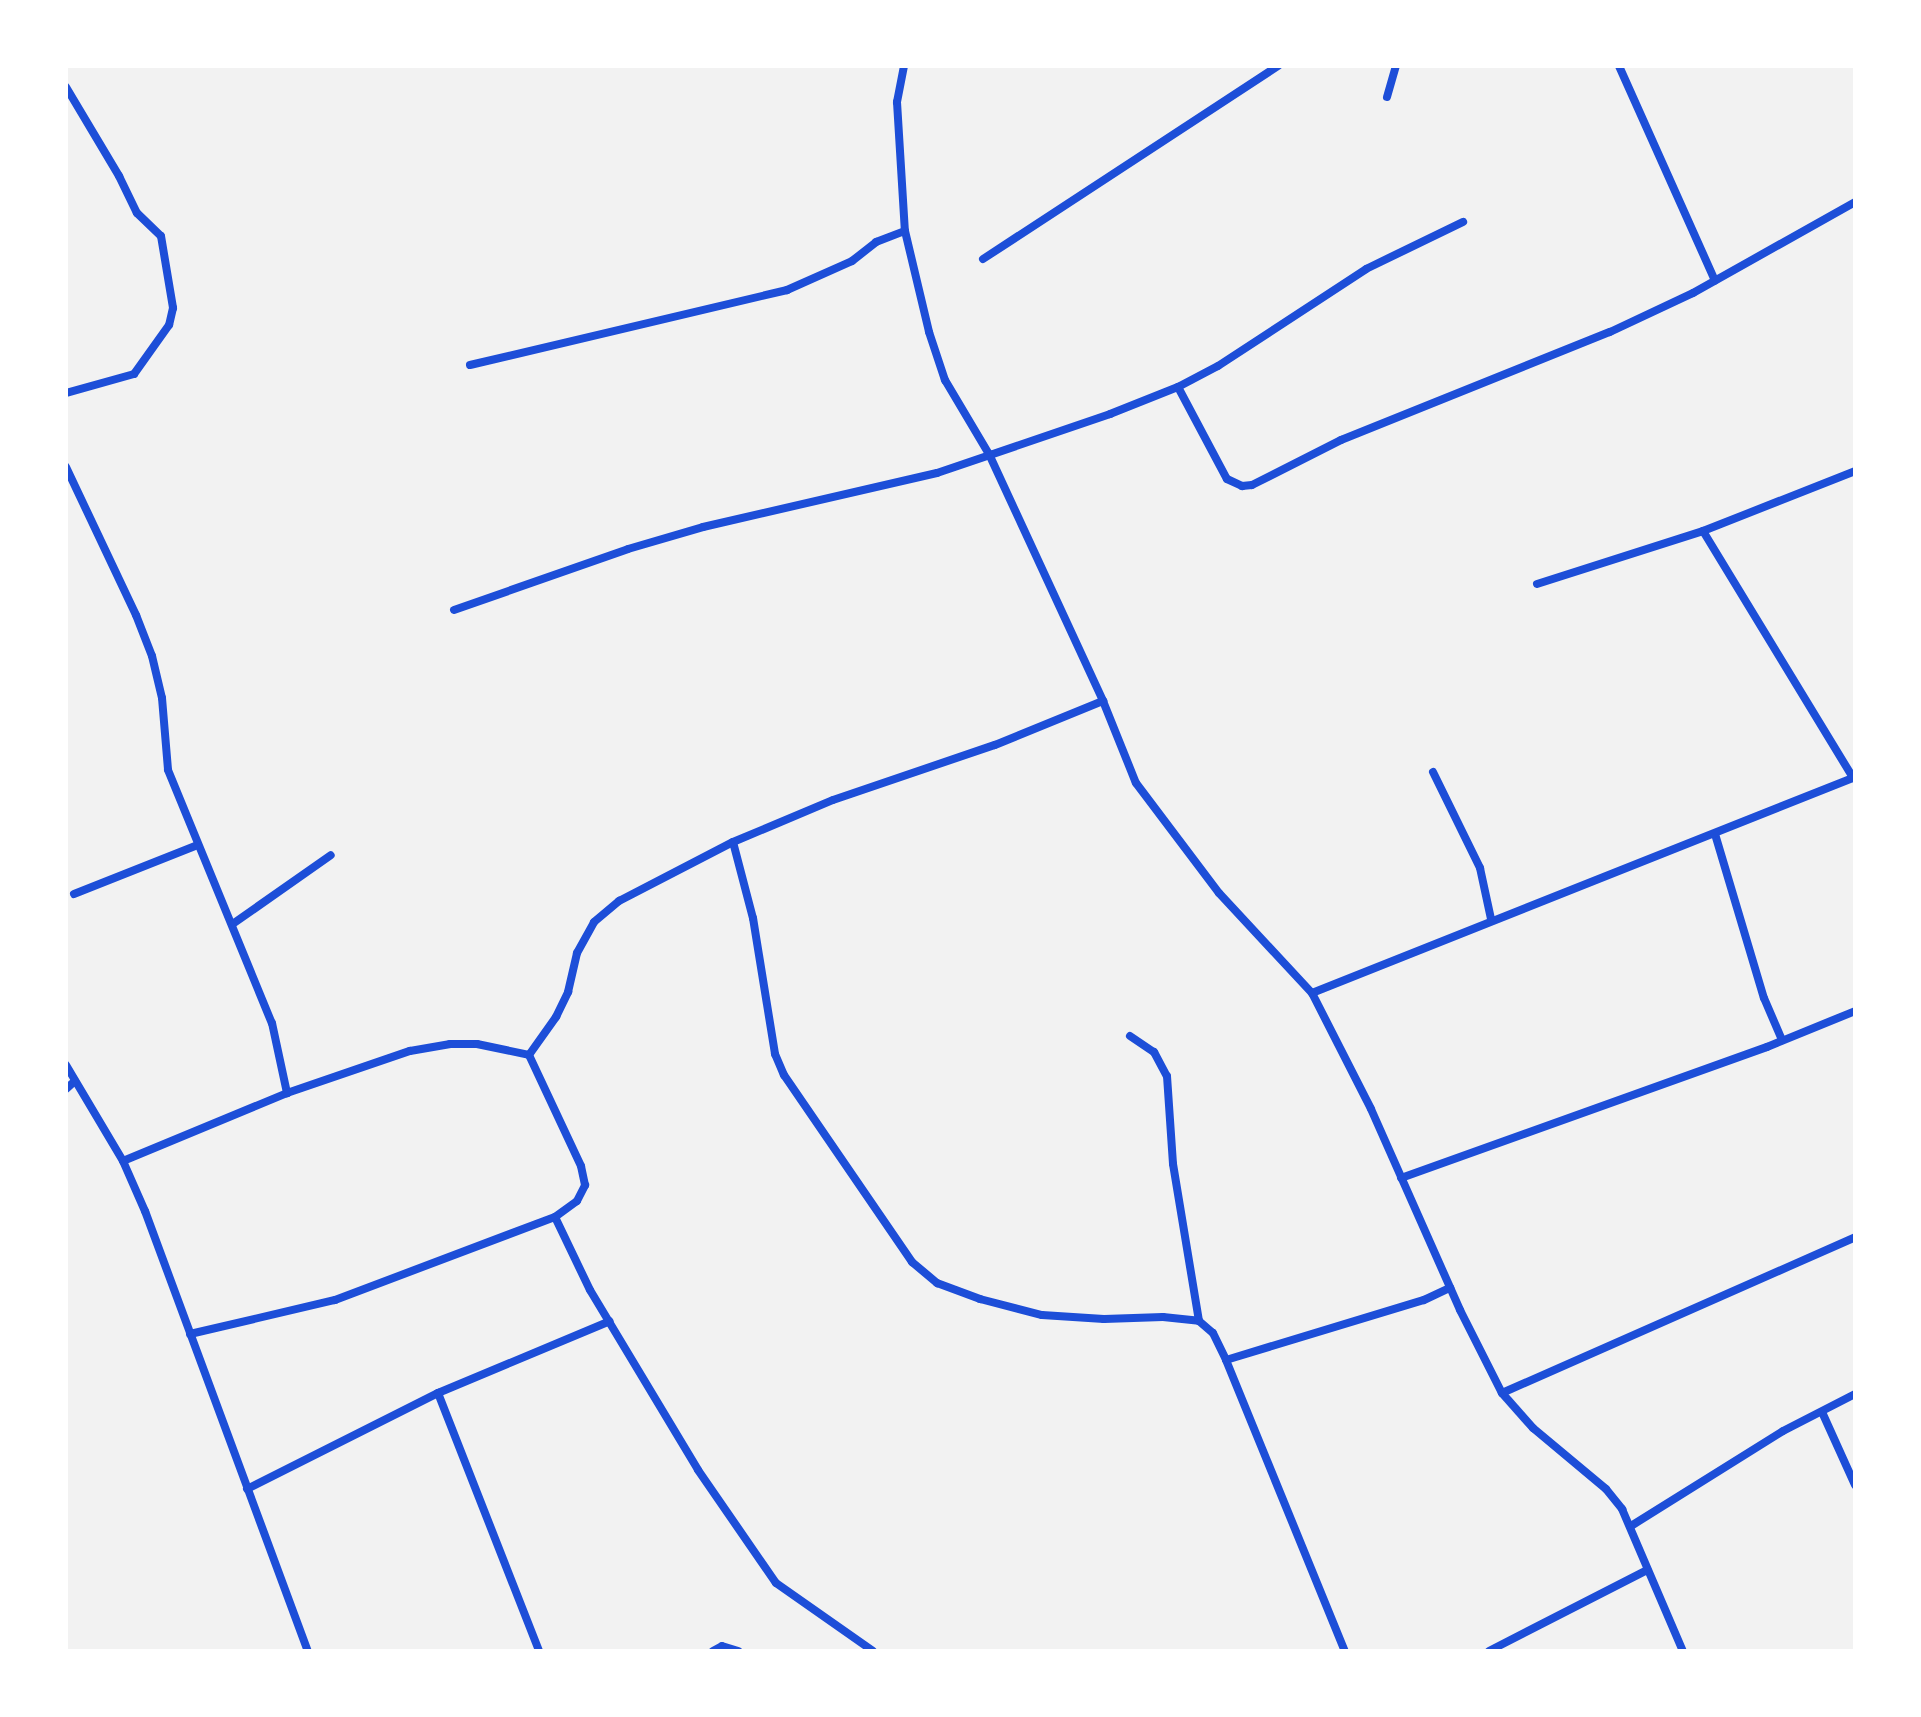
<!DOCTYPE html>
<html>
<head>
<meta charset="utf-8">
<style>
  body { margin:0 }
  #map { position:relative; width:1921px; height:1717px; overflow:hidden; background:#f2f2f2; font-family:Montserrat,sans-serif }
  div>[style] { position:absolute }
  .minor>* { height:8px; margin:-4px; padding:0 4px; transform-origin:4px; border-radius:4px; background:#1d4ed8 }
  span { translate:-50% -50%; white-space:nowrap; text-align:center; line-height:1.15; -webkit-text-stroke:8px #fff; paint-order:stroke }
  .frame { position:absolute; inset:0; border:68px solid #fff; pointer-events:none }
</style>
</head>
<body>
<div id="map">
  <div class="minor">
    <i style="left:904px;top:66px;width:37px;rotate:101deg"></i>
    <i style="left:897px;top:102px;width:129px;rotate:86.5deg"></i>
    <i style="left:905px;top:231px;width:104px;rotate:76.6deg"></i>
    <i style="left:929px;top:332px;width:51px;rotate:71.6deg"></i>
    <i style="left:945px;top:380px;width:86px;rotate:59.3deg"></i>
    <i style="left:989px;top:454px;width:272px;rotate:65.2deg"></i>
    <i style="left:1103px;top:701px;width:88px;rotate:68.1deg"></i>
    <i style="left:1136px;top:783px;width:138px;rotate:53deg"></i>
    <i style="left:1219px;top:893px;width:137px;rotate:47.1deg"></i>
    <i style="left:1312px;top:993px;width:130px;rotate:63deg"></i>
    <i style="left:1371px;top:1109px;width:220px;rotate:66.1deg"></i>
    <i style="left:1460px;top:1310px;width:93px;rotate:63.2deg"></i>
    <i style="left:1502px;top:1393px;width:47px;rotate:48.5deg"></i>
    <i style="left:1533px;top:1428px;width:95px;rotate:39.9deg"></i>
    <i style="left:1606px;top:1489px;width:26px;rotate:51deg"></i>
    <i style="left:1622px;top:1509px;width:155px;rotate:66.8deg"></i>
    <i style="left:1619px;top:66px;width:235px;rotate:65.9deg"></i>
    <i style="left:66px;top:87px;width:104px;rotate:59.2deg"></i>
    <i style="left:119px;top:176px;width:41px;rotate:64.1deg"></i>
    <i style="left:137px;top:213px;width:33px;rotate:44deg"></i>
    <i style="left:161px;top:236px;width:73px;rotate:80.5deg"></i>
    <i style="left:173px;top:308px;width:17px;rotate:103deg"></i>
    <i style="left:169px;top:325px;width:60px;rotate:125.5deg"></i>
    <i style="left:134px;top:374px;width:71px;rotate:164.4deg"></i>
    <i style="left:1387px;top:97px;width:32px;rotate:-74deg"></i>
    <i style="left:983px;top:259px;width:353px;rotate:-33.2deg"></i>
    <i style="left:470px;top:365px;width:326px;rotate:-13.3deg"></i>
    <i style="left:787px;top:290px;width:71px;rotate:-24deg"></i>
    <i style="left:852px;top:261px;width:31px;rotate:-38deg"></i>
    <i style="left:876px;top:242px;width:31px;rotate:-21deg"></i>
    <i style="left:1178px;top:387px;width:104px;rotate:62deg"></i>
    <i style="left:1227px;top:479px;width:17px;rotate:25deg"></i>
    <i style="left:1242px;top:486px;width:10px;rotate:-6deg"></i>
    <i style="left:1252px;top:485px;width:100px;rotate:-26.8deg"></i>
    <i style="left:1341px;top:440px;width:290px;rotate:-21.9deg"></i>
    <i style="left:1610px;top:332px;width:92px;rotate:-25.2deg"></i>
    <i style="left:1693px;top:293px;width:186px;rotate:-29.3deg"></i>
    <i style="left:66px;top:467px;width:164px;rotate:64.7deg"></i>
    <i style="left:136px;top:615px;width:44px;rotate:68.7deg"></i>
    <i style="left:152px;top:656px;width:43px;rotate:76.6deg"></i>
    <i style="left:162px;top:698px;width:72px;rotate:85.2deg"></i>
    <i style="left:168px;top:770px;width:274px;rotate:67.7deg"></i>
    <i style="left:272px;top:1023px;width:72px;rotate:77.9deg"></i>
    <i style="left:1703px;top:531px;width:289px;rotate:58.7deg"></i>
    <i style="left:1537px;top:584px;width:174px;rotate:-17.7deg"></i>
    <i style="left:1703px;top:531px;width:163px;rotate:-21.5deg"></i>
    <i style="left:454px;top:610px;width:184px;rotate:-19.3deg"></i>
    <i style="left:628px;top:549px;width:78px;rotate:-16.3deg"></i>
    <i style="left:703px;top:527px;width:240px;rotate:-13deg"></i>
    <i style="left:937px;top:473px;width:183px;rotate:-18.8deg"></i>
    <i style="left:1110px;top:414px;width:73px;rotate:-21.7deg"></i>
    <i style="left:1178px;top:387px;width:45px;rotate:-27.7deg"></i>
    <i style="left:1218px;top:366px;width:177px;rotate:-33.2deg"></i>
    <i style="left:1366px;top:269px;width:108px;rotate:-25.9deg"></i>
    <i style="left:1433px;top:772px;width:107px;rotate:63.9deg"></i>
    <i style="left:1480px;top:868px;width:52px;rotate:77.8deg"></i>
    <i style="left:1715px;top:834px;width:171px;rotate:73.4deg"></i>
    <i style="left:1764px;top:998px;width:46px;rotate:66.8deg"></i>
    <i style="left:733px;top:842px;width:79px;rotate:75.3deg"></i>
    <i style="left:753px;top:918px;width:138px;rotate:80.8deg"></i>
    <i style="left:775px;top:1054px;width:23px;rotate:67deg"></i>
    <i style="left:784px;top:1075px;width:227px;rotate:55.6deg"></i>
    <i style="left:912px;top:1262px;width:33px;rotate:40deg"></i>
    <i style="left:937px;top:1283px;width:46px;rotate:20.4deg"></i>
    <i style="left:980px;top:1299px;width:64px;rotate:14.5deg"></i>
    <i style="left:1042px;top:1315px;width:62px;rotate:3.7deg"></i>
    <i style="left:1104px;top:1319px;width:59px;rotate:-1.9deg"></i>
    <i style="left:1163px;top:1317px;width:36px;rotate:6deg"></i>
    <i style="left:1199px;top:1321px;width:18px;rotate:41deg"></i>
    <i style="left:1213px;top:1333px;width:30px;rotate:64deg"></i>
    <i style="left:1226px;top:1360px;width:207px;rotate:-16.9deg"></i>
    <i style="left:1424px;top:1300px;width:29px;rotate:-25deg"></i>
    <i style="left:74px;top:894px;width:133px;rotate:-21.6deg"></i>
    <i style="left:234px;top:923px;width:118px;rotate:-35deg"></i>
    <i style="left:1312px;top:993px;width:584px;rotate:-21.69deg"></i>
    <i style="left:1130px;top:1036px;width:29px;rotate:34deg"></i>
    <i style="left:1154px;top:1052px;width:27px;rotate:62deg"></i>
    <i style="left:1167px;top:1076px;width:88px;rotate:86.1deg"></i>
    <i style="left:1173px;top:1164px;width:159px;rotate:80.6deg"></i>
    <i style="left:66px;top:1065px;width:112px;rotate:59.3deg"></i>
    <i style="left:123px;top:1161px;width:55px;rotate:66.3deg"></i>
    <i style="left:145px;top:1211px;width:469px;rotate:69.7deg"></i>
    <i style="left:66px;top:1089px;width:12px;rotate:-42deg"></i>
    <i style="left:123px;top:1161px;width:178px;rotate:-22.5deg"></i>
    <i style="left:287px;top:1093px;width:130px;rotate:-18.9deg"></i>
    <i style="left:410px;top:1051px;width:41px;rotate:-9.9deg"></i>
    <i style="left:450px;top:1044px;width:27px"></i>
    <i style="left:477px;top:1044px;width:53px;rotate:11.9deg"></i>
    <i style="left:529px;top:1055px;width:47px;rotate:-54.6deg"></i>
    <i style="left:556px;top:1017px;width:28px;rotate:-64deg"></i>
    <i style="left:568px;top:992px;width:40px;rotate:-77deg"></i>
    <i style="left:577px;top:953px;width:35px;rotate:-61deg"></i>
    <i style="left:594px;top:922px;width:33px;rotate:-40deg"></i>
    <i style="left:619px;top:901px;width:128px;rotate:-27.4deg"></i>
    <i style="left:733px;top:842px;width:108px;rotate:-22.8deg"></i>
    <i style="left:833px;top:800px;width:171px;rotate:-18.8deg"></i>
    <i style="left:995px;top:745px;width:117px;rotate:-22.2deg"></i>
    <i style="left:1401px;top:1178px;width:389px;rotate:-19.7deg"></i>
    <i style="left:1767px;top:1047px;width:95px;rotate:-22.2deg"></i>
    <i style="left:555px;top:1217px;width:81px;rotate:64.4deg"></i>
    <i style="left:590px;top:1290px;width:210px;rotate:59deg"></i>
    <i style="left:698px;top:1470px;width:137px;rotate:55.4deg"></i>
    <i style="left:776px;top:1583px;width:118px;rotate:35deg"></i>
    <i style="left:190px;top:1334px;width:149px;rotate:-13.2deg"></i>
    <i style="left:335px;top:1300px;width:235px;rotate:-20.7deg"></i>
    <i style="left:555px;top:1217px;width:27px;rotate:-36deg"></i>
    <i style="left:577px;top:1201px;width:18px;rotate:-63deg"></i>
    <i style="left:585px;top:1185px;width:19px;rotate:-102deg"></i>
    <i style="left:581px;top:1166px;width:123px;rotate:-115.1deg"></i>
    <i style="left:1226px;top:1360px;width:314px;rotate:67.8deg"></i>
    <i style="left:438px;top:1393px;width:277px;rotate:68.6deg"></i>
    <i style="left:1502px;top:1393px;width:386px;rotate:-23.8deg"></i>
    <i style="left:1822px;top:1412px;width:80px;rotate:65.7deg"></i>
    <i style="left:247px;top:1489px;width:214px;rotate:-26.7deg"></i>
    <i style="left:438px;top:1393px;width:186px;rotate:-22.7deg"></i>
    <i style="left:1631px;top:1526px;width:179px;rotate:-32deg"></i>
    <i style="left:1783px;top:1431px;width:81px;rotate:-27.2deg"></i>
    <i style="left:713px;top:1651px;width:10px;rotate:-29deg"></i>
    <i style="left:722px;top:1646px;width:17px;rotate:17deg"></i>
    <i style="left:1489px;top:1651px;width:178px;rotate:-27.1deg"></i>
  </div>
  <div class="frame"></div>
</div>
</body>
</html>
